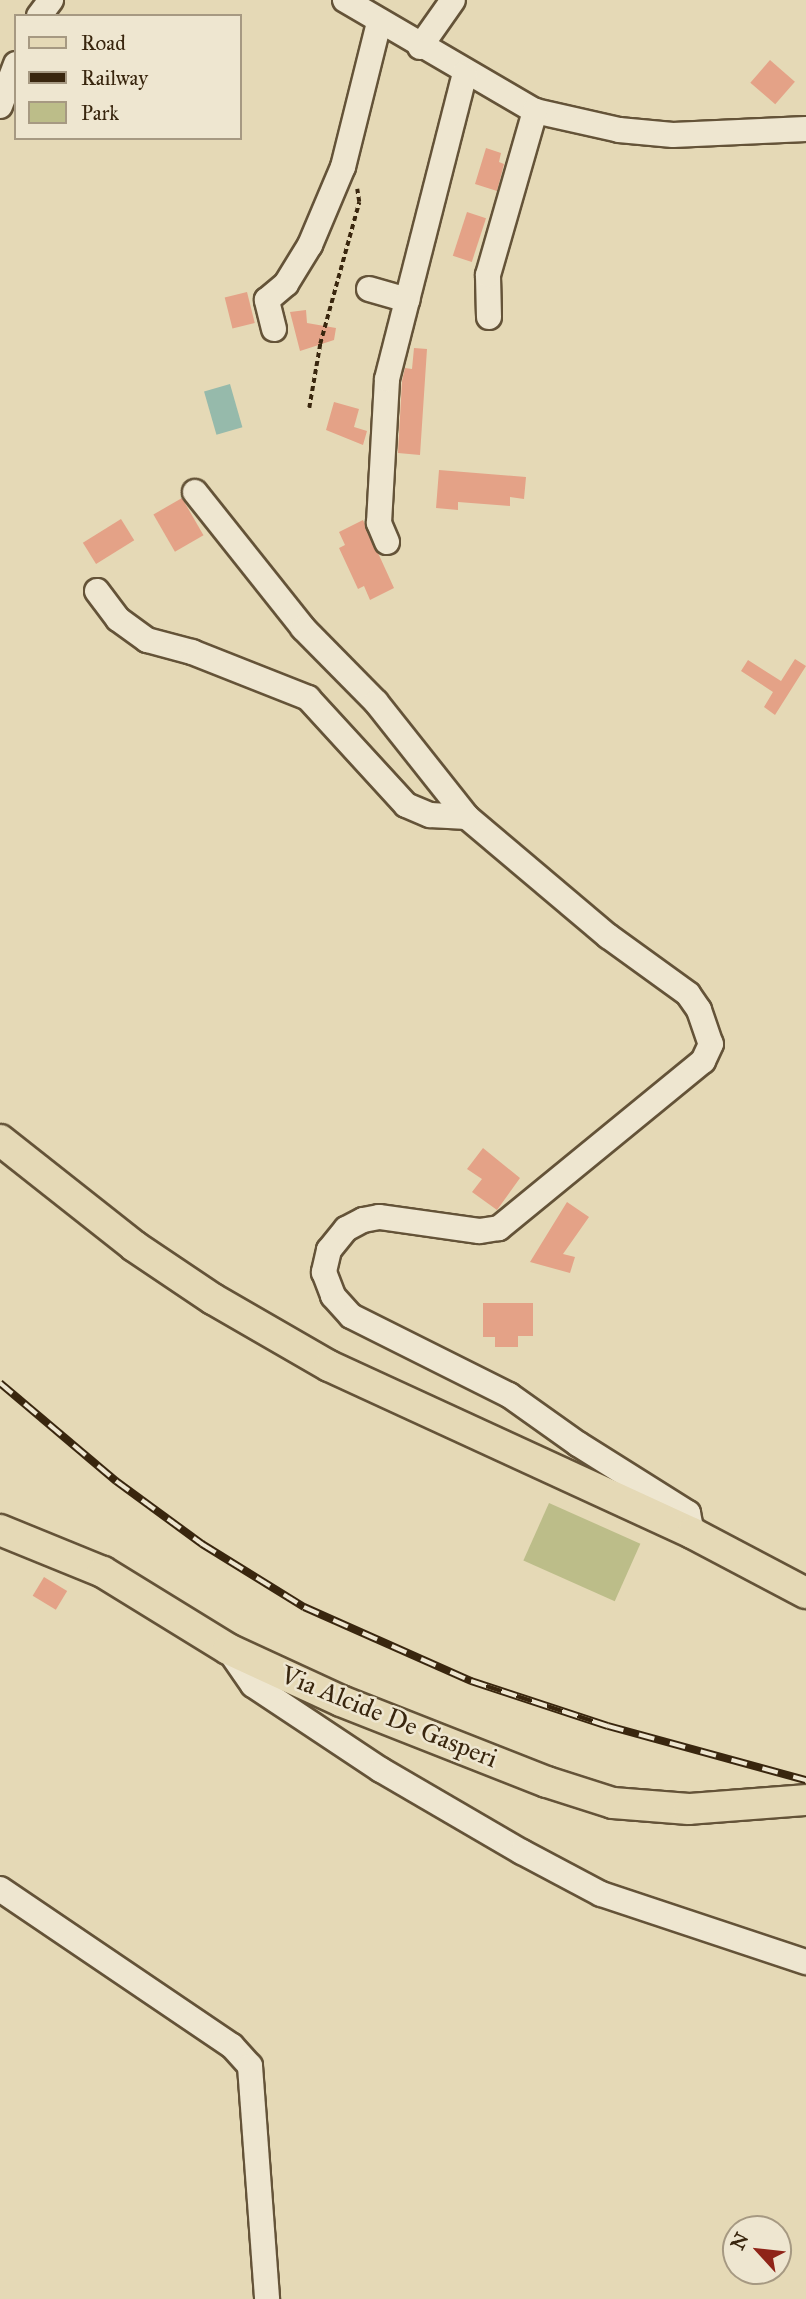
<!DOCTYPE html>
<html>
<head>
<meta charset="utf-8">
<style>
  body { margin:0 }
  #map { position:relative; width:806px; height:2299px; overflow:hidden; background:#e5d9b6; font-family:"IM FELL Great Primer",serif }
  div>[style] { position:absolute }
  .green>* { inset:0; background:#bcbd89; transform-origin:0 0 }
  .water>* { inset:0; background:#96baab; transform-origin:0 0 }
  .building>* { inset:0; background:#e4a287; transform-origin:0 0 }
  .path>* { height:3.5px; margin-top:-1.75px; transform-origin:0; background:repeating-linear-gradient(90deg,#39260e 0 5px,transparent 0 8.5px) }
  .roads { filter:drop-shadow(2px 0 #645338) drop-shadow(-2px 0 #645338) drop-shadow(0 2px #645338) drop-shadow(0 -2px #645338) }
  .minor>* { height:24px; margin:-12px; padding:0 12px; transform-origin:12px; border-radius:12px; background:#eee6d0 }
  .major>* { height:30px; margin:-15px; padding:0 15px; transform-origin:15px; border-radius:15px; background:#e5d9b6 }
  .rail>* { height:8px; margin-top:-4px; transform-origin:0; background:repeating-linear-gradient(90deg,#eee6d0 0 16px,#39260e 0 32px); box-sizing:border-box; border-block:2px solid #39260e }
  span { translate:-50% -50%; white-space:nowrap; text-align:center; line-height:1.15; -webkit-text-stroke:5px #eee6d0; paint-order:stroke }
  .street-label { font-size:26px; color:#39260e }
  .legend { position:absolute; left:14px; top:14px; width:228px; height:126px; box-sizing:border-box; background:#eee6d0; border:2px solid #a69982; margin:0; padding:9px 12px; list-style:none; font-size:21px; color:#39260e }
  .legend li { display:flex; align-items:center; gap:14px; height:35px }
  .legend b { width:35px; border:2px solid #a69982 }
  .north { position:absolute; left:722px; top:2215px; width:70px; height:70px; box-sizing:border-box; background:#eee6d0; border:2px solid #a69982; border-radius:50%; rotate:297deg; font-size:19px; font-weight:700; line-height:28px; text-align:center; color:#39260e }
  .north::after { content:''; display:block; margin:auto; width:24px; height:32px; background:#8f2418; clip-path:polygon(50% 0,100% 100%,50% 72%,0 100%) }
</style>
</head>
<body>
<div id="map">
  <div class="green">
    <i style="left:549px;top:1503px;width:100px;height:63px;rotate:24deg"></i>
  </div>
  <div class="water">
    <i style="left:230px;top:384px;width:45px;height:27px;rotate:74deg"></i>
  </div>
  <div class="building">
    <i style="left:770px;top:60px;width:33px;height:30px;rotate:41deg"></i>
    <i style="clip-path:polygon(486px 148px,501px 153px,499px 162px,504px 164px,497px 191px,475px 184px)"></i>
    <i style="left:467px;top:212px;width:20px;height:46px;rotate:18deg"></i>
    <i style="left:247px;top:292px;width:32px;height:23px;rotate:76deg"></i>
    <i style="clip-path:polygon(306px 310px,307px 323px,336px 328px,334px 340px,300px 351px,290px 312px)"></i>
    <i style="clip-path:polygon(414px 348px,427px 349px,420px 455px,398px 453px,402px 381px,405px 368px,412px 369px)"></i>
    <i style="clip-path:polygon(334px 402px,359px 409px,354px 427px,367px 431px,363px 445px,326px 430px)"></i>
    <i style="clip-path:polygon(439px 470px,526px 477px,524px 499px,510px 497px,510px 506px,458px 502px,458px 510px,436px 508px)"></i>
    <i style="left:182px;top:498px;width:43px;height:33px;rotate:60deg"></i>
    <i style="left:121px;top:519px;width:25px;height:45px;rotate:58deg"></i>
    <i style="clip-path:polygon(363px 520px,394px 588px,370px 600px,364px 586px,358px 589px,339px 548px,345px 545px,339px 532px)"></i>
    <i style="clip-path:polygon(795px 659px,806px 666px,775px 715px,764px 707px,773px 692px,741px 671px,748px 660px,781px 681px)"></i>
    <i style="clip-path:polygon(483px 1148px,520px 1178px,497px 1210px,472px 1192px,482px 1179px,467px 1169px)"></i>
    <i style="clip-path:polygon(567px 1202px,589px 1217px,563px 1254px,575px 1257px,570px 1273px,530px 1262px)"></i>
    <i style="clip-path:polygon(483px 1303px,533px 1303px,533px 1336px,518px 1336px,518px 1347px,495px 1347px,495px 1337px,483px 1337px)"></i>
    <i style="left:44px;top:1577px;width:27px;height:22px;rotate:31deg"></i>
  </div>
  <div class="path">
    <i style="left:309px;top:408px;width:65px;rotate:-80.2deg"></i>
    <i style="left:320px;top:344px;width:147px;rotate:-74.6deg"></i>
    <i style="left:359px;top:202px;width:13px;rotate:-99deg"></i>
  </div>
  <div class="roads">
    <div class="minor">
      <i style="left:345px;top:0;width:220px;rotate:30.3deg"></i>
      <i style="left:535px;top:111px;width:86px;rotate:12.7deg"></i>
      <i style="left:619px;top:130px;width:54px;rotate:5.3deg"></i>
      <i style="left:673px;top:135px;width:133px;rotate:-2.6deg"></i>
      <i style="left:39px;top:16px;width:20px;rotate:-53deg"></i>
      <i style="left:420px;top:47px;width:57px;rotate:-54.9deg"></i>
      <i style="left:0;top:106px;width:45px;rotate:-69.1deg"></i>
      <i style="left:369px;top:289px;width:40px;rotate:16deg"></i>
      <i style="left:489px;top:317px;width:42px;rotate:-91.4deg"></i>
      <i style="left:488px;top:275px;width:171px;rotate:-74deg"></i>
      <i style="left:274px;top:329px;width:30px;rotate:-104deg"></i>
      <i style="left:267px;top:300px;width:25px;rotate:-40deg"></i>
      <i style="left:286px;top:284px;width:46px;rotate:-58.4deg"></i>
      <i style="left:310px;top:245px;width:85px;rotate:-67.1deg"></i>
      <i style="left:343px;top:167px;width:148px;rotate:-76deg"></i>
      <i style="left:195px;top:492px;width:174px;rotate:51.5deg"></i>
      <i style="left:303px;top:628px;width:104px;rotate:45.4deg"></i>
      <i style="left:376px;top:702px;width:147px;rotate:51.6deg"></i>
      <i style="left:467px;top:817px;width:185px;rotate:40.2deg"></i>
      <i style="left:608px;top:936px;width:99px;rotate:35.9deg"></i>
      <i style="left:688px;top:994px;width:19px;rotate:55deg"></i>
      <i style="left:699px;top:1010px;width:36px;rotate:71deg"></i>
      <i style="left:711px;top:1044px;width:19px;rotate:115deg"></i>
      <i style="left:703px;top:1061px;width:264px;rotate:140.7deg"></i>
      <i style="left:499px;top:1228px;width:20px;rotate:171deg"></i>
      <i style="left:479px;top:1231px;width:101px;rotate:-172deg"></i>
      <i style="left:379px;top:1217px;width:16px;rotate:169deg"></i>
      <i style="left:363px;top:1220px;width:19px;rotate:152deg"></i>
      <i style="left:346px;top:1229px;width:27px;rotate:129deg"></i>
      <i style="left:329px;top:1250px;width:23px;rotate:103deg"></i>
      <i style="left:324px;top:1272px;width:26px;rotate:69deg"></i>
      <i style="left:333px;top:1296px;width:27px;rotate:48deg"></i>
      <i style="left:351px;top:1316px;width:177px;rotate:26.6deg"></i>
      <i style="left:509px;top:1395px;width:85px;rotate:35.4deg"></i>
      <i style="left:578px;top:1444px;width:130px;rotate:32.1deg"></i>
      <i style="left:688px;top:1513px;width:20px;rotate:79deg"></i>
      <i style="left:387px;top:542px;width:21px;rotate:-113deg"></i>
      <i style="left:379px;top:523px;width:144px;rotate:-86.8deg"></i>
      <i style="left:387px;top:379px;width:315px;rotate:-75.7deg"></i>
      <i style="left:97px;top:591px;width:35px;rotate:53deg"></i>
      <i style="left:118px;top:619px;width:36px;rotate:36deg"></i>
      <i style="left:147px;top:640px;width:47px;rotate:14.9deg"></i>
      <i style="left:192px;top:652px;width:125px;rotate:21.6deg"></i>
      <i style="left:308px;top:698px;width:145px;rotate:47.5deg"></i>
      <i style="left:406px;top:805px;width:26px;rotate:23deg"></i>
      <i style="left:430px;top:815px;width:37px;rotate:3deg"></i>
      <i style="left:228px;top:1649px;width:44px;rotate:55.2deg"></i>
      <i style="left:253px;top:1685px;width:154px;rotate:33.6deg"></i>
      <i style="left:381px;top:1770px;width:163px;rotate:30.2deg"></i>
      <i style="left:522px;top:1852px;width:89px;rotate:28deg"></i>
      <i style="left:601px;top:1894px;width:216px;rotate:18.4deg"></i>
      <i style="left:0;top:1889px;width:280px;rotate:34.1deg"></i>
      <i style="left:232px;top:2046px;width:27px;rotate:48deg"></i>
      <i style="left:250px;top:2066px;width:234px;rotate:85.8deg"></i>
    </div>
    <div class="major">
      <i style="left:0;top:1140px;width:171px;rotate:38.3deg"></i>
      <i style="left:134px;top:1246px;width:95px;rotate:33.9deg"></i>
      <i style="left:213px;top:1299px;width:134px;rotate:30deg"></i>
      <i style="left:329px;top:1366px;width:400px;rotate:24.7deg"></i>
      <i style="left:692px;top:1533px;width:129px;rotate:27.8deg"></i>
      <i style="left:0;top:1530px;width:111px;rotate:22.2deg"></i>
      <i style="left:103px;top:1572px;width:147px;rotate:31.6deg"></i>
      <i style="left:228px;top:1649px;width:124px;rotate:24.7deg"></i>
      <i style="left:341px;top:1701px;width:221px;rotate:21.5deg"></i>
      <i style="left:547px;top:1782px;width:69px;rotate:17.7deg"></i>
      <i style="left:613px;top:1803px;width:76px;rotate:4.5deg"></i>
      <i style="left:689px;top:1809px;width:117px;rotate:-4.4deg"></i>
    </div>
  </div>
  <div class="rail">
    <i style="left:0;top:1383px;width:152px;rotate:40.2deg"></i>
    <i style="left:116px;top:1481px;width:107px;rotate:36.2deg"></i>
    <i style="left:202px;top:1544px;width:120px;rotate:31.7deg"></i>
    <i style="left:304px;top:1607px;width:183px;rotate:23.9deg"></i>
    <i style="left:471px;top:1681px;width:144px;rotate:18.2deg"></i>
    <i style="left:608px;top:1726px;width:205px;rotate:15.3deg"></i>
  </div>
  <div class="street-label">
    <span style="left:389px;top:1717px;rotate:22deg">Via Alcide De Gasperi</span>
  </div>
  <ul class="legend">
  <li><b style="height:9px;background:#e5d9b6"></b>Road</li>
  <li><b style="height:9px;background:#39260e"></b>Railway</li>
  <li><b style="height:19px;background:#bcbd89"></b>Park</li>
  </ul>
  <div class="north">N</div>
</div>
</body>
</html>
